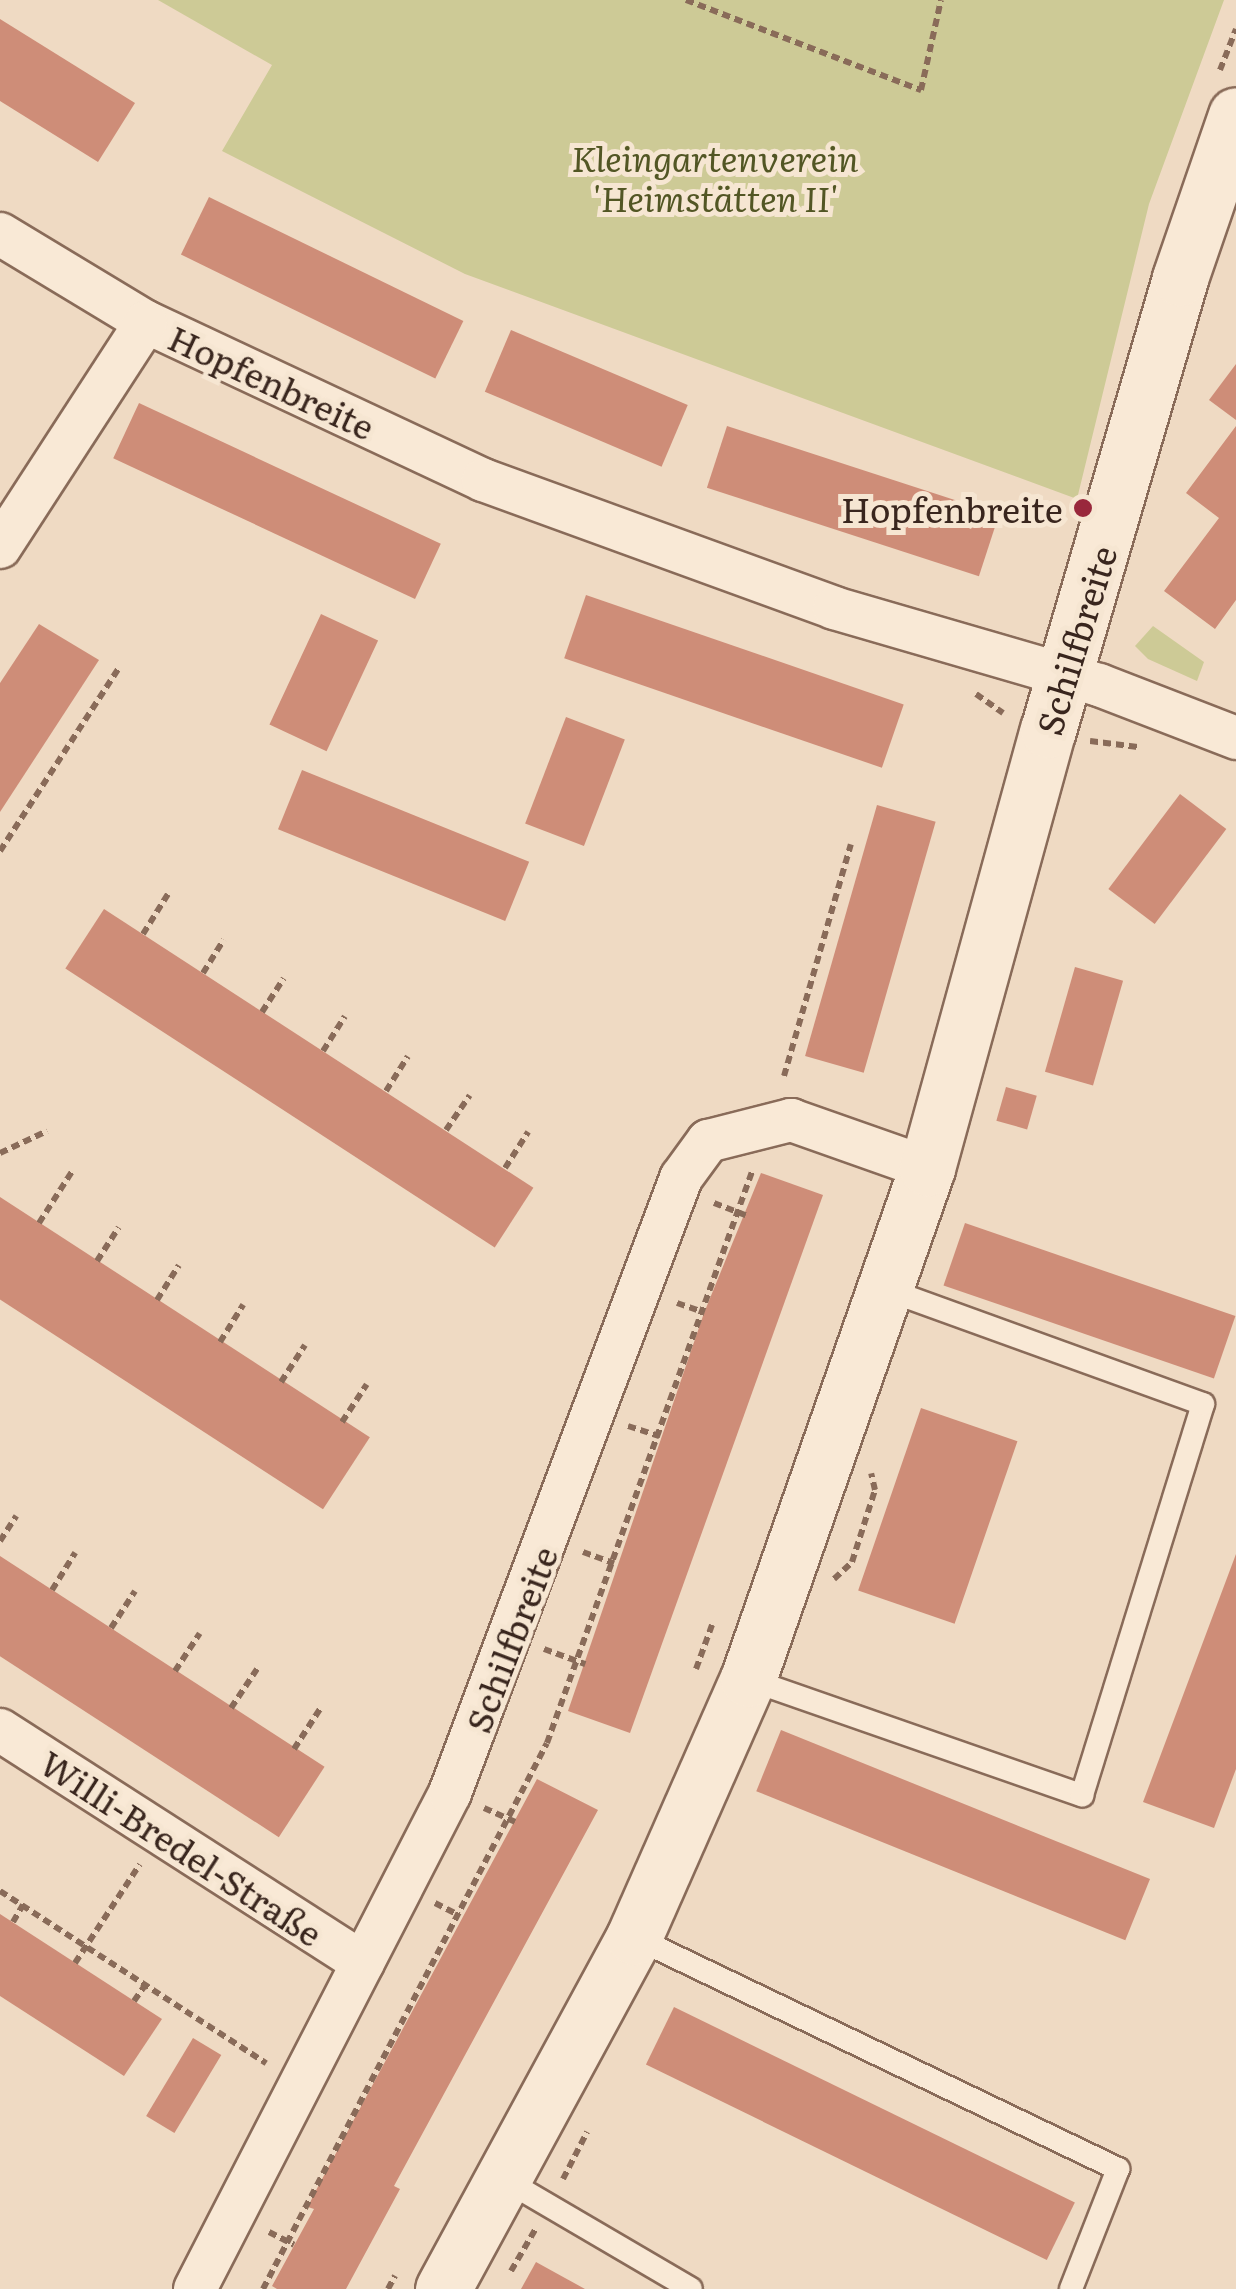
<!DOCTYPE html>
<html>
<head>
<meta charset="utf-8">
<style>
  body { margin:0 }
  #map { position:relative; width:1236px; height:2289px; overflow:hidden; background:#efdac3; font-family:Literata,serif }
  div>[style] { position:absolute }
  .green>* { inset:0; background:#cdca96 }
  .building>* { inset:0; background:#ce8d78; transform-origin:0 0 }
  .path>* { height:6px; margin-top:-3px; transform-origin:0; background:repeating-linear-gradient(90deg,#896b59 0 8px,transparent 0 13px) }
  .roads { filter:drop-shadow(2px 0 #896b59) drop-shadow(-2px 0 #896b59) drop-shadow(0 2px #896b59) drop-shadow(0 -2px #896b59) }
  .service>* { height:22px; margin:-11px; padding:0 11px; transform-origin:11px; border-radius:11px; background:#f9e9d6 }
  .minor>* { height:42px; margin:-21px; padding:0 21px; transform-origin:21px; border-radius:21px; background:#f9e9d6 }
  .secondary>* { height:55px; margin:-27.5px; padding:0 27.5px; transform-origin:27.5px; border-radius:27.5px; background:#f9e9d6 }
  .dots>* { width:28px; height:28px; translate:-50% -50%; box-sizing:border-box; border:5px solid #f6e6d2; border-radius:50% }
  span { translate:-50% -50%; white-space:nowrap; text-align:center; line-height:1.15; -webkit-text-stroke:10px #f6e6d2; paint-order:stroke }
  .park-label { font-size:35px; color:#525624; font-style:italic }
  .street-label { font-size:35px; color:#39261e }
  .poi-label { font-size:35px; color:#39261e }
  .right { translate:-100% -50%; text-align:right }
</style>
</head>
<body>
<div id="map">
  <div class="green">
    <i style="clip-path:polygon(158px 0,1224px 0,1149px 204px,1077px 499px,465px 274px,222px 151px,272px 65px)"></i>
    <i style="clip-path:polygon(1153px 626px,1204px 662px,1197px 681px,1148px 659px,1135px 646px)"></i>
  </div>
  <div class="building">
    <i style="clip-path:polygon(0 19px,135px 103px,98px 162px,0 101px)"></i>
    <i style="left:209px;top:197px;width:283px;height:64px;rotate:26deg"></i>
    <i style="left:511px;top:330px;width:192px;height:67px;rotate:23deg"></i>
    <i style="clip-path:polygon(1236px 364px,1236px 420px,1209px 400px)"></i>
    <i style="left:139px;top:403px;width:333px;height:61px;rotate:25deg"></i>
    <i style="left:727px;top:426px;width:286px;height:65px;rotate:18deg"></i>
    <i style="clip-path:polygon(1236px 426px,1236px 600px,1215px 629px,1164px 591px,1219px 518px,1186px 493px)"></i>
    <i style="left:586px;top:595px;width:336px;height:67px;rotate:19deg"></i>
    <i style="left:321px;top:614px;width:63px;height:122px;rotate:25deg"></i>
    <i style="clip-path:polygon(39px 624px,99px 660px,0 812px,0 683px)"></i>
    <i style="left:566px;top:717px;width:63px;height:114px;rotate:21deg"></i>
    <i style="left:302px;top:770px;width:245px;height:64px;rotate:22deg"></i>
    <i style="left:1180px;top:794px;width:58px;height:119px;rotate:37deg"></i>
    <i style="left:877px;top:805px;width:61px;height:261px;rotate:16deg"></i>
    <i style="left:104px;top:909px;width:512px;height:71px;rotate:33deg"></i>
    <i style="left:1075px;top:967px;width:50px;height:109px;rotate:16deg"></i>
    <i style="left:1006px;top:1087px;width:32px;height:35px;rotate:16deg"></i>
    <i style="clip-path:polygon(761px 1173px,823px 1195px,630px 1733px,568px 1711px,704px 1313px)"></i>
    <i style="left:0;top:1197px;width:441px;height:86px;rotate:33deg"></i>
    <i style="left:965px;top:1223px;width:286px;height:66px;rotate:19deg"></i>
    <i style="left:921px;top:1408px;width:102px;height:193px;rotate:19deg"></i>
    <i style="clip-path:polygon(1236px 1554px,1236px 1769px,1214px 1828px,1143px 1802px)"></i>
    <i style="left:0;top:1556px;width:387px;height:84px;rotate:33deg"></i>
    <i style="left:781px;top:1730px;width:398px;height:66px;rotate:22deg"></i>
    <i style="clip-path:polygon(537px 1779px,598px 1810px,394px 2186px,400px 2189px,346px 2289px,277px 2289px,272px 2286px,314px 2209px,308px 2207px,314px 2194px)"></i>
    <i style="clip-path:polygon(0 1914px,162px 2019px,124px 2076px,0 1996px)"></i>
    <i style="left:674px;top:2007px;width:446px;height:64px;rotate:26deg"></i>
    <i style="left:193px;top:2038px;width:33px;height:91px;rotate:31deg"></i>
    <i style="clip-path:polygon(536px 2262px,585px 2289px,521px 2289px)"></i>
  </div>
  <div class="path">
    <i style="left:686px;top:0;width:252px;rotate:21deg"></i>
    <i style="left:921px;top:90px;width:92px;rotate:-77.5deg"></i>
    <i style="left:1220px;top:70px;width:44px;rotate:-68.7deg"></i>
    <i style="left:976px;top:694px;width:33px;rotate:35deg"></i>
    <i style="left:1090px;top:741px;width:48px;rotate:7.1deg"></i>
    <i style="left:0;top:851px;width:217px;rotate:-57deg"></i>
    <i style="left:143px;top:934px;width:47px;rotate:-58deg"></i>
    <i style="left:203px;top:973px;width:39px;rotate:-58deg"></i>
    <i style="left:262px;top:1012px;width:40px;rotate:-57.1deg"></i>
    <i style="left:323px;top:1051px;width:41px;rotate:-57.8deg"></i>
    <i style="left:784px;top:1076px;width:241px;rotate:-73.9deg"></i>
    <i style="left:386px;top:1091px;width:41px;rotate:-57.8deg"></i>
    <i style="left:446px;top:1130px;width:42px;rotate:-55.6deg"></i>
    <i style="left:0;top:1153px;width:52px;rotate:-25.1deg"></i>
    <i style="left:505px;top:1168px;width:43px;rotate:-57.4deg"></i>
    <i style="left:714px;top:1203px;width:34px;rotate:21deg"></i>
    <i style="left:39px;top:1223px;width:63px;rotate:-57.3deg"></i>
    <i style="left:97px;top:1261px;width:40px;rotate:-57.1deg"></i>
    <i style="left:157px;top:1300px;width:41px;rotate:-57.8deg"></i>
    <i style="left:677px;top:1303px;width:28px;rotate:19deg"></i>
    <i style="left:220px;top:1342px;width:44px;rotate:-58.1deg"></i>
    <i style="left:281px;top:1382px;width:44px;rotate:-57deg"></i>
    <i style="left:342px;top:1422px;width:45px;rotate:-56.7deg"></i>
    <i style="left:628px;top:1426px;width:33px;rotate:18deg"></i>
    <i style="left:0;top:1541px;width:30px;rotate:-57deg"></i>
    <i style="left:583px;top:1552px;width:33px;rotate:20deg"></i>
    <i style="left:834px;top:1579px;width:25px;rotate:-43deg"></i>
    <i style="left:852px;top:1562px;width:76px;rotate:-72.3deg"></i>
    <i style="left:875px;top:1490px;width:17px;rotate:-103deg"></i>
    <i style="left:52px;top:1590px;width:44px;rotate:-58.1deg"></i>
    <i style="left:111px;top:1628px;width:44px;rotate:-57deg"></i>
    <i style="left:544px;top:1649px;width:44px;rotate:20.1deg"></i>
    <i style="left:696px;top:1669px;width:47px;rotate:-70deg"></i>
    <i style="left:175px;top:1671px;width:45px;rotate:-56.7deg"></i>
    <i style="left:231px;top:1708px;width:47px;rotate:-56.3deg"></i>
    <i style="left:294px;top:1749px;width:48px;rotate:-57deg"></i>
    <i style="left:484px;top:1808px;width:34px;rotate:24deg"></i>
    <i style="left:0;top:1891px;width:317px;rotate:32.9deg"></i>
    <i style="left:435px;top:1903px;width:27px;rotate:27deg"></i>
    <i style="left:13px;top:1922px;width:20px;rotate:-60deg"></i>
    <i style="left:75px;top:1963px;width:118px;rotate:-56.7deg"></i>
    <i style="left:134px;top:2001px;width:19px;rotate:-55deg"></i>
    <i style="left:563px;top:2179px;width:53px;rotate:-62.9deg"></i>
    <i style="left:269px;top:2232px;width:28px;rotate:27deg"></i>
    <i style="left:511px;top:2271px;width:48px;rotate:-59.7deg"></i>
    <i style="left:263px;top:2289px;width:615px;rotate:-62.52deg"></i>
    <i style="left:547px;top:1743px;width:610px;rotate:-70.26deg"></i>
    <i style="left:388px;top:2289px;width:15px;rotate:-62deg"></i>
  </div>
  <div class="roads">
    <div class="service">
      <i style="left:748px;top:1679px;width:354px;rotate:19.2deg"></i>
      <i style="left:1082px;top:1795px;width:409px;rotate:-72.8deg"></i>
      <i style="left:1203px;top:1404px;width:337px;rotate:-160.1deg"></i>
      <i style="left:634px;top:1937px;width:537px;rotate:25.61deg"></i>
      <i style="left:1118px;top:2169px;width:129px;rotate:111.4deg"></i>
      <i style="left:507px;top:2181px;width:213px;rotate:30.4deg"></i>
    </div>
    <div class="minor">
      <i style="left:0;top:234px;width:170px;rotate:31.1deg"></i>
      <i style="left:146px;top:322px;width:372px;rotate:25.1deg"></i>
      <i style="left:483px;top:480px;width:374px;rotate:20deg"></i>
      <i style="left:834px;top:608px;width:276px;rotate:16.2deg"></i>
      <i style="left:1099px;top:685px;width:147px;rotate:21.1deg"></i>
      <i style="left:0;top:547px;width:268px;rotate:-57deg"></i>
      <i style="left:0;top:1730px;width:431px;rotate:32.7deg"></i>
      <i style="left:195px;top:2289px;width:558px;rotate:-62.79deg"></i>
      <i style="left:450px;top:1793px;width:657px;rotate:-69.41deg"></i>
      <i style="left:681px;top:1178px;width:46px;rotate:-53.9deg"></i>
      <i style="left:708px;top:1141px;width:86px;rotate:-14.2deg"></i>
      <i style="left:791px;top:1120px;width:144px;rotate:19.4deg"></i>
    </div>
    <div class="secondary">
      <i style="left:443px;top:2289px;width:400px;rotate:-61.5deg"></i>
      <i style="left:634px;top:1937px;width:282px;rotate:-66.2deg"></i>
      <i style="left:748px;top:1679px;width:541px;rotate:-70.69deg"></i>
      <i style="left:927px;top:1168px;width:454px;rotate:-74.6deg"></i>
      <i style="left:1048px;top:730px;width:471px;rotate:-73.7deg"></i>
      <i style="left:1180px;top:278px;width:172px;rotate:-71deg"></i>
    </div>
  </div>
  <div class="dots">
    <i style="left:1083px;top:508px;background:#99283c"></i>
  </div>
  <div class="park-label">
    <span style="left:715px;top:177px">Kleingartenverein<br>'Heimstätten II'</span>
  </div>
  <div class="street-label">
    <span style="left:272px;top:381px;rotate:25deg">Hopfenbreite</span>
    <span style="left:1075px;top:640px;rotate:-73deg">Schilfbreite</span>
    <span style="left:510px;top:1639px;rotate:-69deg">Schilfbreite</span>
    <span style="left:182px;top:1847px;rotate:33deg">Willi-Bredel-Straße</span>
  </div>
  <div class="poi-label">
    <span class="right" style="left:1063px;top:508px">Hopfenbreite</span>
  </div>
</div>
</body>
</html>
